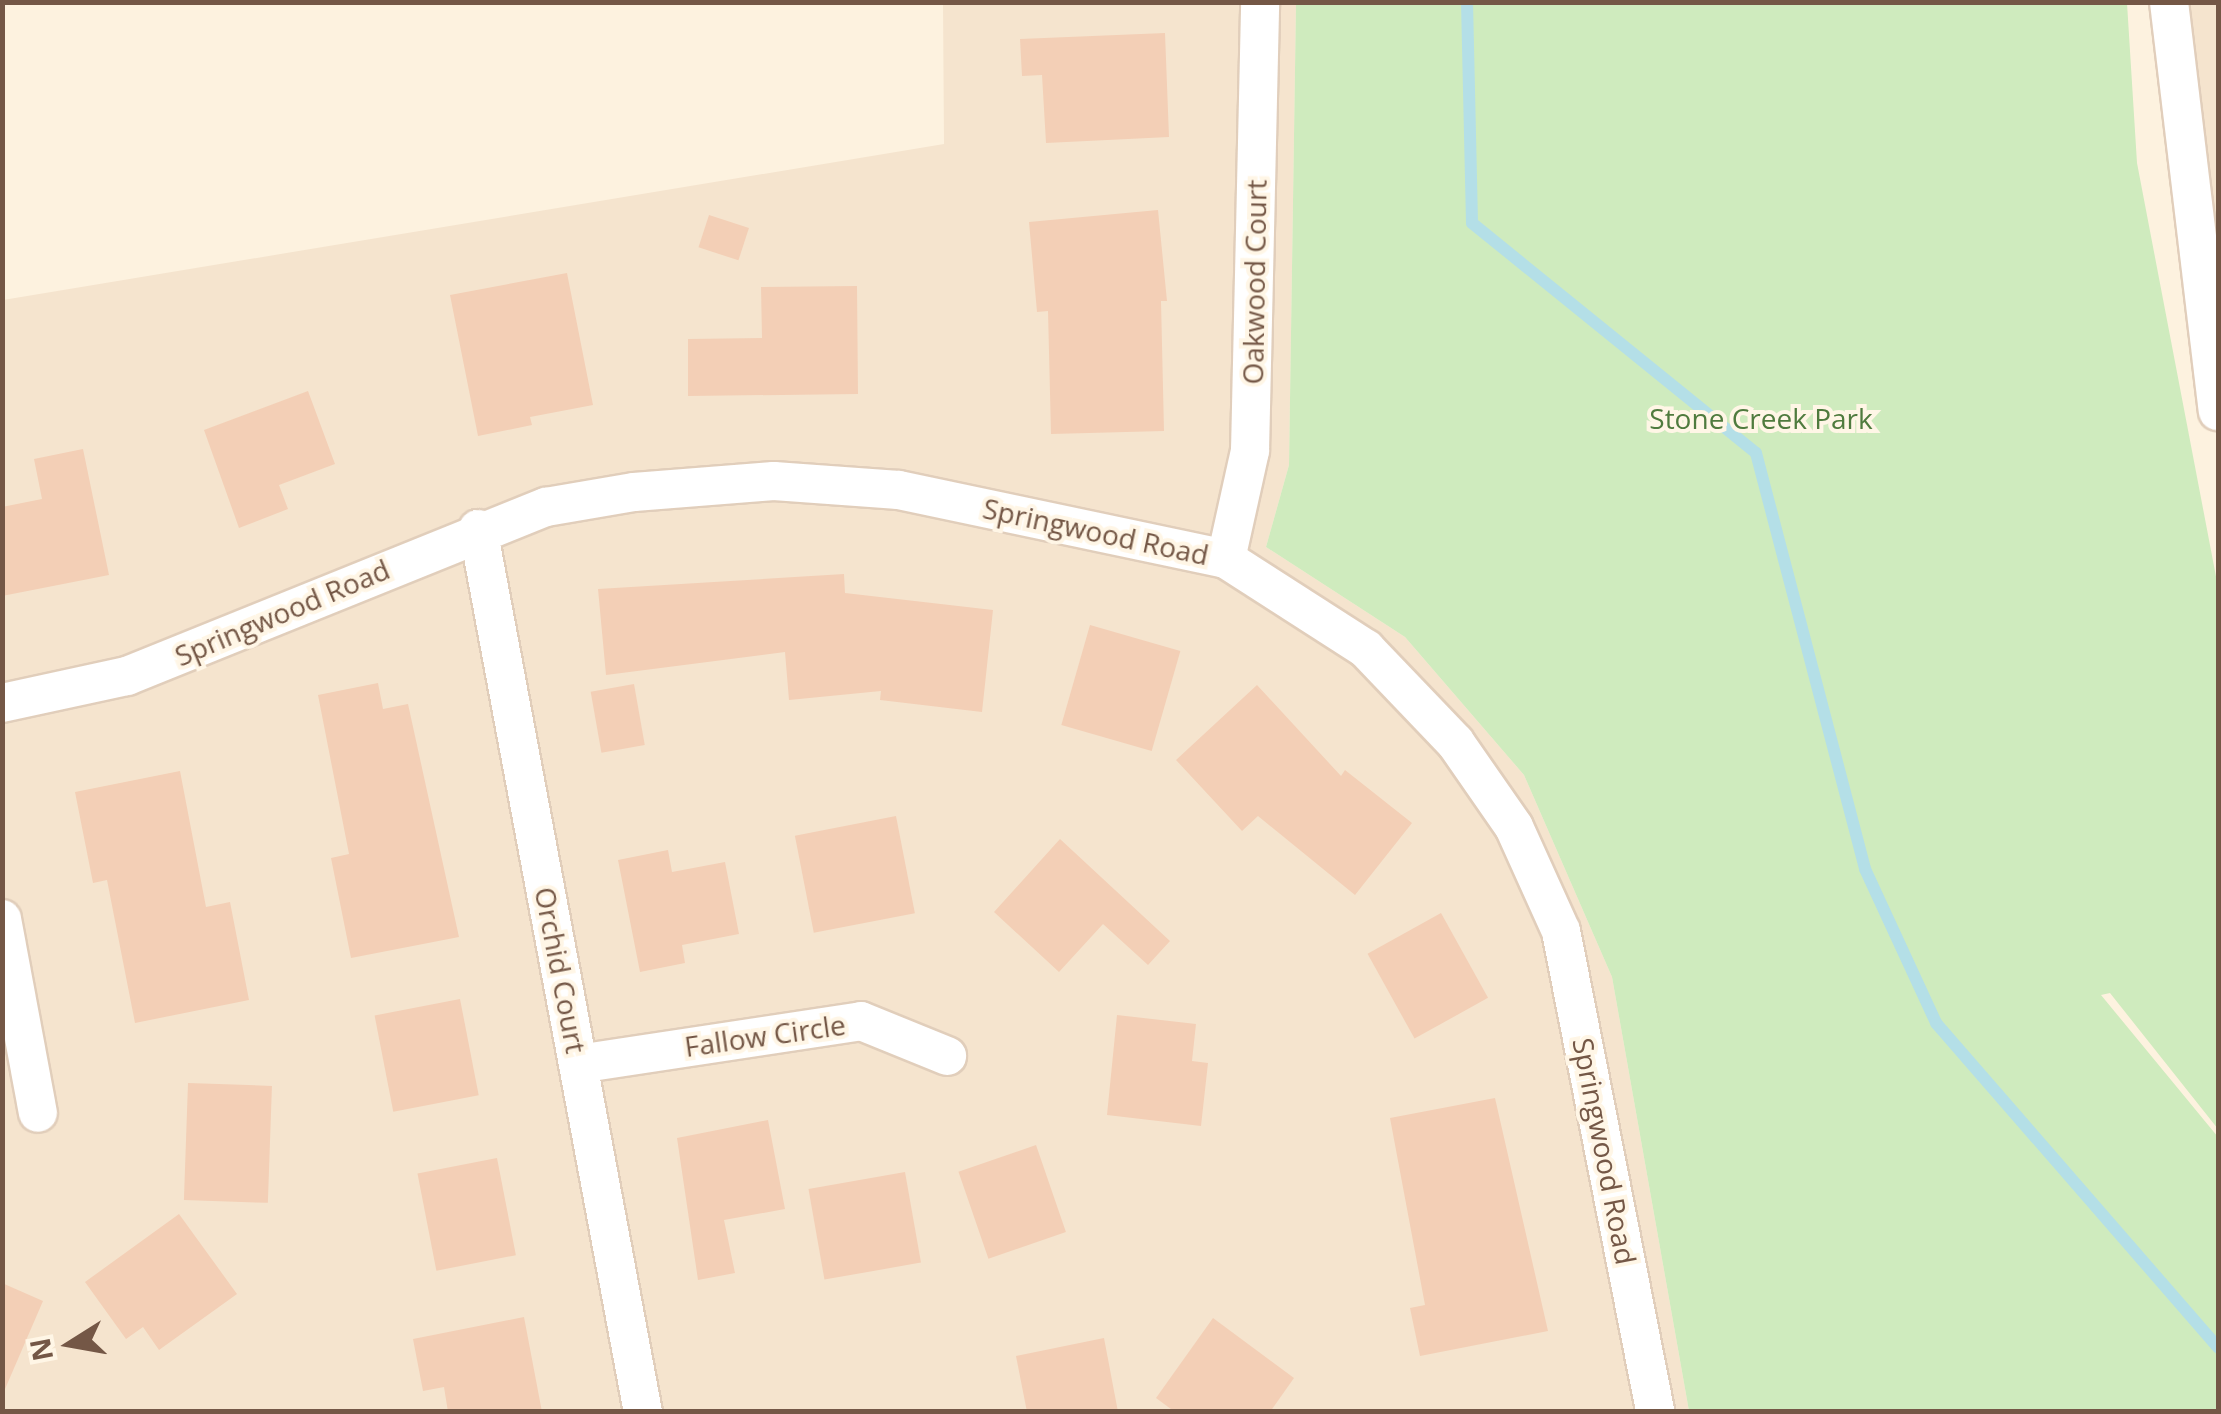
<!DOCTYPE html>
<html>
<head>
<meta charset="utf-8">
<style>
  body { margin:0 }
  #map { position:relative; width:2221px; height:1414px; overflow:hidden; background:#fdf2df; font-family:"Open Sans",sans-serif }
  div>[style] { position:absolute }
  .residential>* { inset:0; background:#f5e4ce }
  .green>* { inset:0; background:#cfebbe }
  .stream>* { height:12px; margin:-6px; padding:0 6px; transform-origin:6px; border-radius:6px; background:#b4dfe7 }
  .building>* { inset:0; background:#f3cfb6; transform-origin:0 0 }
  .roads { filter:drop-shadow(2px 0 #e1cebb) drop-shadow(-2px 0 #e1cebb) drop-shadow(0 2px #e1cebb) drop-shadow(0 -2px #e1cebb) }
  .minor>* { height:38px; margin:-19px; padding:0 19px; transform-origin:19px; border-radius:19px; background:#fff }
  span { translate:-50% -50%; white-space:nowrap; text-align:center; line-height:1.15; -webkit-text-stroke:8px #fff6e6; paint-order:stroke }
  .street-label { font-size:28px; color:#745746 }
  .park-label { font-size:28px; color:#4f7b3e }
  .frame { position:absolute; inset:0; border:5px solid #745746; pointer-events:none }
  .north { position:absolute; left:20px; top:1294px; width:100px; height:100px; -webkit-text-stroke:8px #fff6e6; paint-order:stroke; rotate:259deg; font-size:28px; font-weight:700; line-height:40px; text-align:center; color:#745746 }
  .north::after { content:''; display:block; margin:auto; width:35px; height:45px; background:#745746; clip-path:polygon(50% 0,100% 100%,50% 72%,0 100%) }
</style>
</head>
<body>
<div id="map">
  <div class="residential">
    <i style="clip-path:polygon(943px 3px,1296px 3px,1289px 465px,1266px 547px,1405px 637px,1524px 775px,1612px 977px,1689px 1411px,3px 1412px,3px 300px,944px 144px)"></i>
    <i style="clip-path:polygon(2185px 3px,2218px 3px,2218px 381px)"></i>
  </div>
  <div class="green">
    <i style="clip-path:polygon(1296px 3px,2127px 3px,2137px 163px,2218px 587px,2218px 1129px,2110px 993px,2101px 995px,2218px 1137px,2218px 1411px,1689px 1411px,1612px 977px,1524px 775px,1405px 637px,1266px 547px,1289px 465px)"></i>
  </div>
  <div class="stream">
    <i style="left:1467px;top:2px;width:221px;rotate:88.7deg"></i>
    <i style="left:1472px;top:223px;width:365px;rotate:39deg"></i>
    <i style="left:1756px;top:453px;width:430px;rotate:75.3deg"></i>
    <i style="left:1865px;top:869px;width:170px;rotate:65.2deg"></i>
    <i style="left:1936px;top:1023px;width:430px;rotate:49deg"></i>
  </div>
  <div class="building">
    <i style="clip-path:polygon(1165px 33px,1169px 137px,1046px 143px,1042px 75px,1022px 76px,1020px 39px)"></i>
    <i style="clip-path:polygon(1158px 210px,1167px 301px,1161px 301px,1164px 431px,1051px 434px,1048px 311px,1037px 312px,1029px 222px)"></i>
    <i style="left:709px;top:215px;width:42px;height:34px;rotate:18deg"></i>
    <i style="clip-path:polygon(567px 273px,593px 405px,530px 417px,532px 425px,478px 436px,450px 295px)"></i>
    <i style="clip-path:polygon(857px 286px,858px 394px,688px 396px,688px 339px,762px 338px,761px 287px)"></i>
    <i style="clip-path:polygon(308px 391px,335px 464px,279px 485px,288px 509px,239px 528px,204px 430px)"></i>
    <i style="clip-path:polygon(83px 449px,109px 575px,2px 596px,2px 507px,42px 499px,34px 459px)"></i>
    <i style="clip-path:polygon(844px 574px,845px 593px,993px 610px,982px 712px,880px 700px,881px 691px,789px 700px,785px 652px,606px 675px,598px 589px)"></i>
    <i style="left:1090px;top:625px;width:94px;height:104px;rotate:16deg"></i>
    <i style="clip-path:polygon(378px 683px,383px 709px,408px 704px,459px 937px,351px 958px,331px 858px,349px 854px,318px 695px)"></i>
    <i style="left:634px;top:684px;width:62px;height:44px;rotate:80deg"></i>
    <i style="clip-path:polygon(1257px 685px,1341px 776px,1345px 770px,1412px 823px,1355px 895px,1258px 816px,1242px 831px,1176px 760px)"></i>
    <i style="clip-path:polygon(180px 771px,206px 907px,230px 902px,249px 1000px,135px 1023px,107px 880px,93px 883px,75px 792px)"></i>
    <i style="left:896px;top:816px;width:99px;height:103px;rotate:79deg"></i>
    <i style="clip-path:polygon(1060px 839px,1170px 941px,1148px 965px,1103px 924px,1059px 972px,994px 912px)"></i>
    <i style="clip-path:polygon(668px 850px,672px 872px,725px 862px,739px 934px,682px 945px,685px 963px,640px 972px,618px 860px)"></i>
    <i style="left:1441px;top:913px;width:97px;height:84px;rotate:61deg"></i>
    <i style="left:460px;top:999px;width:98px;height:87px;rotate:79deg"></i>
    <i style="clip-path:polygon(1117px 1015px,1196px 1024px,1192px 1061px,1208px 1063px,1201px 1126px,1107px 1115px)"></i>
    <i style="left:188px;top:1083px;width:84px;height:117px;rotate:2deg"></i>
    <i style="clip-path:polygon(1495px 1098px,1548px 1331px,1420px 1356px,1410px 1308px,1425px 1305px,1390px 1118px)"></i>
    <i style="clip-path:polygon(768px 1120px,785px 1209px,724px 1220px,735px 1273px,698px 1280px,677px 1138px)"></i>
    <i style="left:1036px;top:1145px;width:92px;height:82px;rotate:71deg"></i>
    <i style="left:497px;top:1158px;width:99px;height:81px;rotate:79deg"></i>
    <i style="left:905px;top:1172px;width:92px;height:98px;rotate:80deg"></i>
    <i style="clip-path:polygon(179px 1214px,237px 1294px,159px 1350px,143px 1327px,126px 1339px,85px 1282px)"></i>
    <i style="clip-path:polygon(2px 1283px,43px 1301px,2px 1396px)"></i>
    <i style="clip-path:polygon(524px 1317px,542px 1412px,448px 1412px,444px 1387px,423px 1391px,413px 1339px)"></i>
    <i style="clip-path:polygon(1213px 1318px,1294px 1378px,1270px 1412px,1175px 1412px,1156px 1398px)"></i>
    <i style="clip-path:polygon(1104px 1338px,1118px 1412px,1027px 1412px,1016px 1356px)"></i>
  </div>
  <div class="roads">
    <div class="minor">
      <i style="left:2169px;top:2px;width:412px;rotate:83.2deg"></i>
      <i style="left:478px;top:529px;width:898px;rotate:79.42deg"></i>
      <i style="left:1226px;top:559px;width:111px;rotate:-77.5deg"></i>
      <i style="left:1250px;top:451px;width:449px;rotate:-88.7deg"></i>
      <i style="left:2px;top:703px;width:128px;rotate:-12.2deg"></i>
      <i style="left:127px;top:676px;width:452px;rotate:-22deg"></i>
      <i style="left:546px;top:507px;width:89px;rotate:-9.7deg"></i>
      <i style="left:634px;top:492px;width:140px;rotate:-4.5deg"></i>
      <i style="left:774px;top:481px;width:125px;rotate:4.1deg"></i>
      <i style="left:899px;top:490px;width:334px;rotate:11.9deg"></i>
      <i style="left:1226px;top:559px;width:166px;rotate:32.7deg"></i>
      <i style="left:1366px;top:649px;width:129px;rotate:46.3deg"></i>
      <i style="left:1455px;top:742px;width:103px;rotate:55.2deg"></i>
      <i style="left:1514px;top:827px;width:114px;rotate:65.7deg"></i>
      <i style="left:1561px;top:931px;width:490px;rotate:78.9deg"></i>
      <i style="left:2px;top:919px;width:197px;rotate:79.5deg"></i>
      <i style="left:578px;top:1064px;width:286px;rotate:-8.6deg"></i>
      <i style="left:861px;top:1021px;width:93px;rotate:22.1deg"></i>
    </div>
  </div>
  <div class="street-label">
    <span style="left:1254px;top:282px;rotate:-89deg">Oakwood Court</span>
    <span style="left:1096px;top:531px;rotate:12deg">Springwood Road</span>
    <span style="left:282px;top:612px;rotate:-23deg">Springwood Road</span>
    <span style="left:561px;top:970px;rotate:79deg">Orchid Court</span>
    <span style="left:765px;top:1035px;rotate:-8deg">Fallow Circle</span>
    <span style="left:1605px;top:1151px;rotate:79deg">Springwood Road</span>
  </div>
  <div class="park-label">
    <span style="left:1761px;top:418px">Stone Creek Park</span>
  </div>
  <div class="frame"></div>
  <div class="north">N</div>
</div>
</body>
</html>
